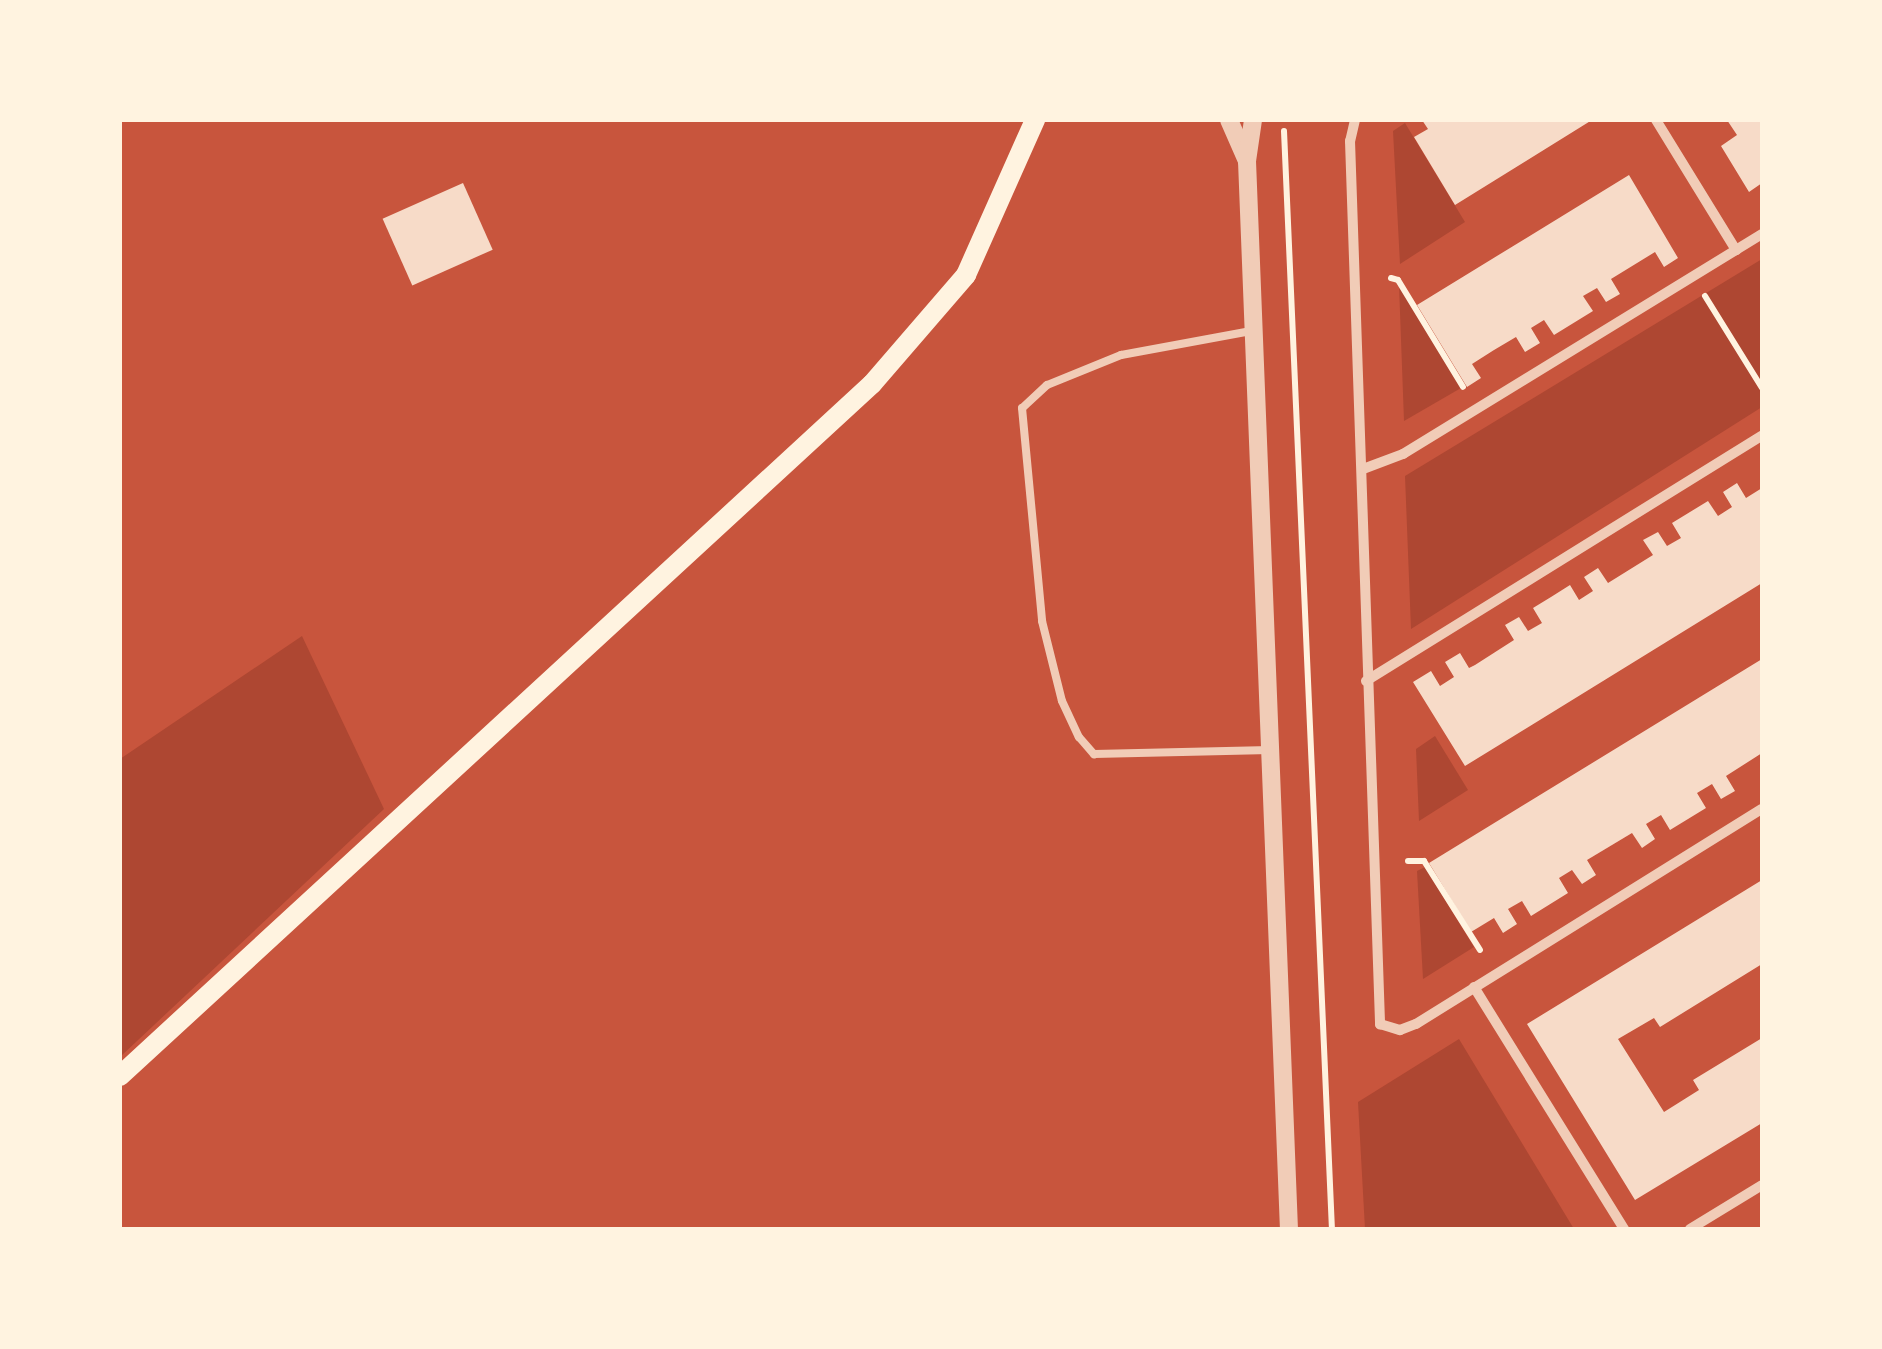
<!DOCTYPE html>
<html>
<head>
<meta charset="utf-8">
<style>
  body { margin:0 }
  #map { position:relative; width:1882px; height:1349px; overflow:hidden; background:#c8553d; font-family:"Sofia Sans Condensed",sans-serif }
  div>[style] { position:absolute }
  .green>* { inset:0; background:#ae4732 }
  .building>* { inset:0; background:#f7dbc8; transform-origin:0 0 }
  .path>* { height:6px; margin:-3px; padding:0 3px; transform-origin:3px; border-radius:3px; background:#fff3e0 }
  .service>* { height:8px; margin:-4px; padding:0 4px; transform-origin:4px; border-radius:4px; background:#f1ccb7 }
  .minor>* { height:10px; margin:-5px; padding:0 5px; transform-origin:5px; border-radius:5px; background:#f1ccb7 }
  .tertiary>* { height:18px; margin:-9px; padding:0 9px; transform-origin:9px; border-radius:9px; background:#f1ccb7 }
  .secondary>* { height:20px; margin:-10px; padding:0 10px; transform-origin:10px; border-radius:10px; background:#fff3e0 }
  span { translate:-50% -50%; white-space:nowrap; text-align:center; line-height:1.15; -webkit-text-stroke:9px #fff3e0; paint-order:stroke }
  .frame { position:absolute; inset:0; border:122px solid #fff3e0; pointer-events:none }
</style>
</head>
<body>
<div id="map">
  <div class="green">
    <i style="clip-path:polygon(1405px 123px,1465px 222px,1400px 264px,1393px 131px)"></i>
    <i style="clip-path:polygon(1762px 259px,1762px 407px,1411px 629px,1405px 476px)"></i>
    <i style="clip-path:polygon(1399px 285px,1461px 388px,1404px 421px)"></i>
    <i style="clip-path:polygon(302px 636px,384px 809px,120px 1057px,120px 759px)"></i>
    <i style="clip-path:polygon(1435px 736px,1468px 790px,1419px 821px,1416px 749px)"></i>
    <i style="clip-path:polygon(1425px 867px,1474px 947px,1423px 979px,1417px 871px)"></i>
    <i style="clip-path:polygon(1459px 1039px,1574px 1229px,1365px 1229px,1358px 1102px)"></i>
  </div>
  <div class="building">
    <i style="clip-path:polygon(1422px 120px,1592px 120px,1455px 205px,1414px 137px,1428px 129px)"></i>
    <i style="clip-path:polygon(1727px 120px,1762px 120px,1762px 183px,1749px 192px,1721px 146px,1737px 135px)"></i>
    <i style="clip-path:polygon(1629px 175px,1678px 258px,1664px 267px,1655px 252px,1611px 279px,1620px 294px,1606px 302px,1597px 288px,1583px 296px,1593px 311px,1554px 335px,1544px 320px,1531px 328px,1540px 343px,1525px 352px,1516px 337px,1494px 350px,1472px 364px,1481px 378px,1467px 387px,1417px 305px)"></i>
    <i style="left:463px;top:183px;width:73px;height:88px;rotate:66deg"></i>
    <i style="clip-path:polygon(1737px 483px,1746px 498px,1762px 488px,1762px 583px,1465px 766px,1413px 682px,1431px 671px,1440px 686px,1454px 677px,1445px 662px,1460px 653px,1469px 668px,1475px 665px,1514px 640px,1505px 625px,1519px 617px,1528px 631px,1542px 623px,1533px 608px,1551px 597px,1570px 585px,1579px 600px,1593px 591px,1584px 577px,1598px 568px,1608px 583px,1653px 555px,1643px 540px,1658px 532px,1667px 546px,1681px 538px,1672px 523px,1708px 501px,1718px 516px,1732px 507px,1723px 492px)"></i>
    <i style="clip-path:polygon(1762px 659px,1762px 753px,1726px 776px,1735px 791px,1721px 799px,1712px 784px,1697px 793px,1706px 808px,1670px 830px,1661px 815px,1646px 824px,1655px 839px,1642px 848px,1632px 833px,1587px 860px,1596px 875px,1582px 884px,1572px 870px,1559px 878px,1568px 893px,1531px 916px,1522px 901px,1508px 909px,1517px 924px,1503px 933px,1494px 918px,1471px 932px,1429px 863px)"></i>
    <i style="clip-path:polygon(1762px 880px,1762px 964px,1660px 1027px,1654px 1018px,1618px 1039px,1664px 1112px,1699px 1090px,1693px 1080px,1762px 1038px,1762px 1123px,1635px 1200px,1527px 1024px)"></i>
  </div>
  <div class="path">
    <i style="left:1284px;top:131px;width:1099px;rotate:87.5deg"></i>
    <i style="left:1391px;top:278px;width:7px;rotate:16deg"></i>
    <i style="left:1398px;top:280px;width:125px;rotate:58.7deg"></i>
    <i style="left:1705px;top:296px;width:108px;rotate:58.2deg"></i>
    <i style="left:1408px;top:861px;width:16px"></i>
    <i style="left:1424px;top:861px;width:105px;rotate:57.8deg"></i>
  </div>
  <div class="service">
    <i style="left:1251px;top:331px;width:132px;rotate:169.5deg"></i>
    <i style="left:1121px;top:355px;width:80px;rotate:157.9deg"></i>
    <i style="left:1047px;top:385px;width:34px;rotate:137deg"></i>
    <i style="left:1022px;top:408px;width:214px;rotate:84.6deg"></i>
    <i style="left:1042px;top:621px;width:82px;rotate:76deg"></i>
    <i style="left:1062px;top:701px;width:40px;rotate:65deg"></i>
    <i style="left:1079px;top:737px;width:23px;rotate:49deg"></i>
    <i style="left:1094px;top:754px;width:176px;rotate:-1.3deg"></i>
  </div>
  <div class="minor">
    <i style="left:1355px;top:120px;width:22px;rotate:103deg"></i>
    <i style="left:1350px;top:141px;width:884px;rotate:88.05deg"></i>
    <i style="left:1380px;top:1024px;width:21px;rotate:17deg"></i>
    <i style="left:1400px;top:1030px;width:17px;rotate:-21deg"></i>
    <i style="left:1416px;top:1024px;width:407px;rotate:-31.9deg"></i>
    <i style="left:1656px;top:120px;width:153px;rotate:58.4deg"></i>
    <i style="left:1363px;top:469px;width:43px;rotate:-20.6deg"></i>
    <i style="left:1403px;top:454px;width:421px;rotate:-31.5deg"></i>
    <i style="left:1366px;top:681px;width:466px;rotate:-31.8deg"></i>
    <i style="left:1474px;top:987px;width:285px;rotate:58.2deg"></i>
    <i style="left:1690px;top:1229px;width:84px;rotate:-31.4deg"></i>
  </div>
  <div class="tertiary">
    <i style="left:1229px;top:120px;width:45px;rotate:66.3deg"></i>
    <i style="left:1253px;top:120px;width:41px;rotate:98.3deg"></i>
    <i style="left:1247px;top:161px;width:1069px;rotate:87.75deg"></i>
  </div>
  <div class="secondary">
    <i style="left:120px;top:1076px;width:1022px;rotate:-42.62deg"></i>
    <i style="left:872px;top:384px;width:144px;rotate:-49.2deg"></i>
    <i style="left:966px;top:275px;width:170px;rotate:-66deg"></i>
  </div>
  <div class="frame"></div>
</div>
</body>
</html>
